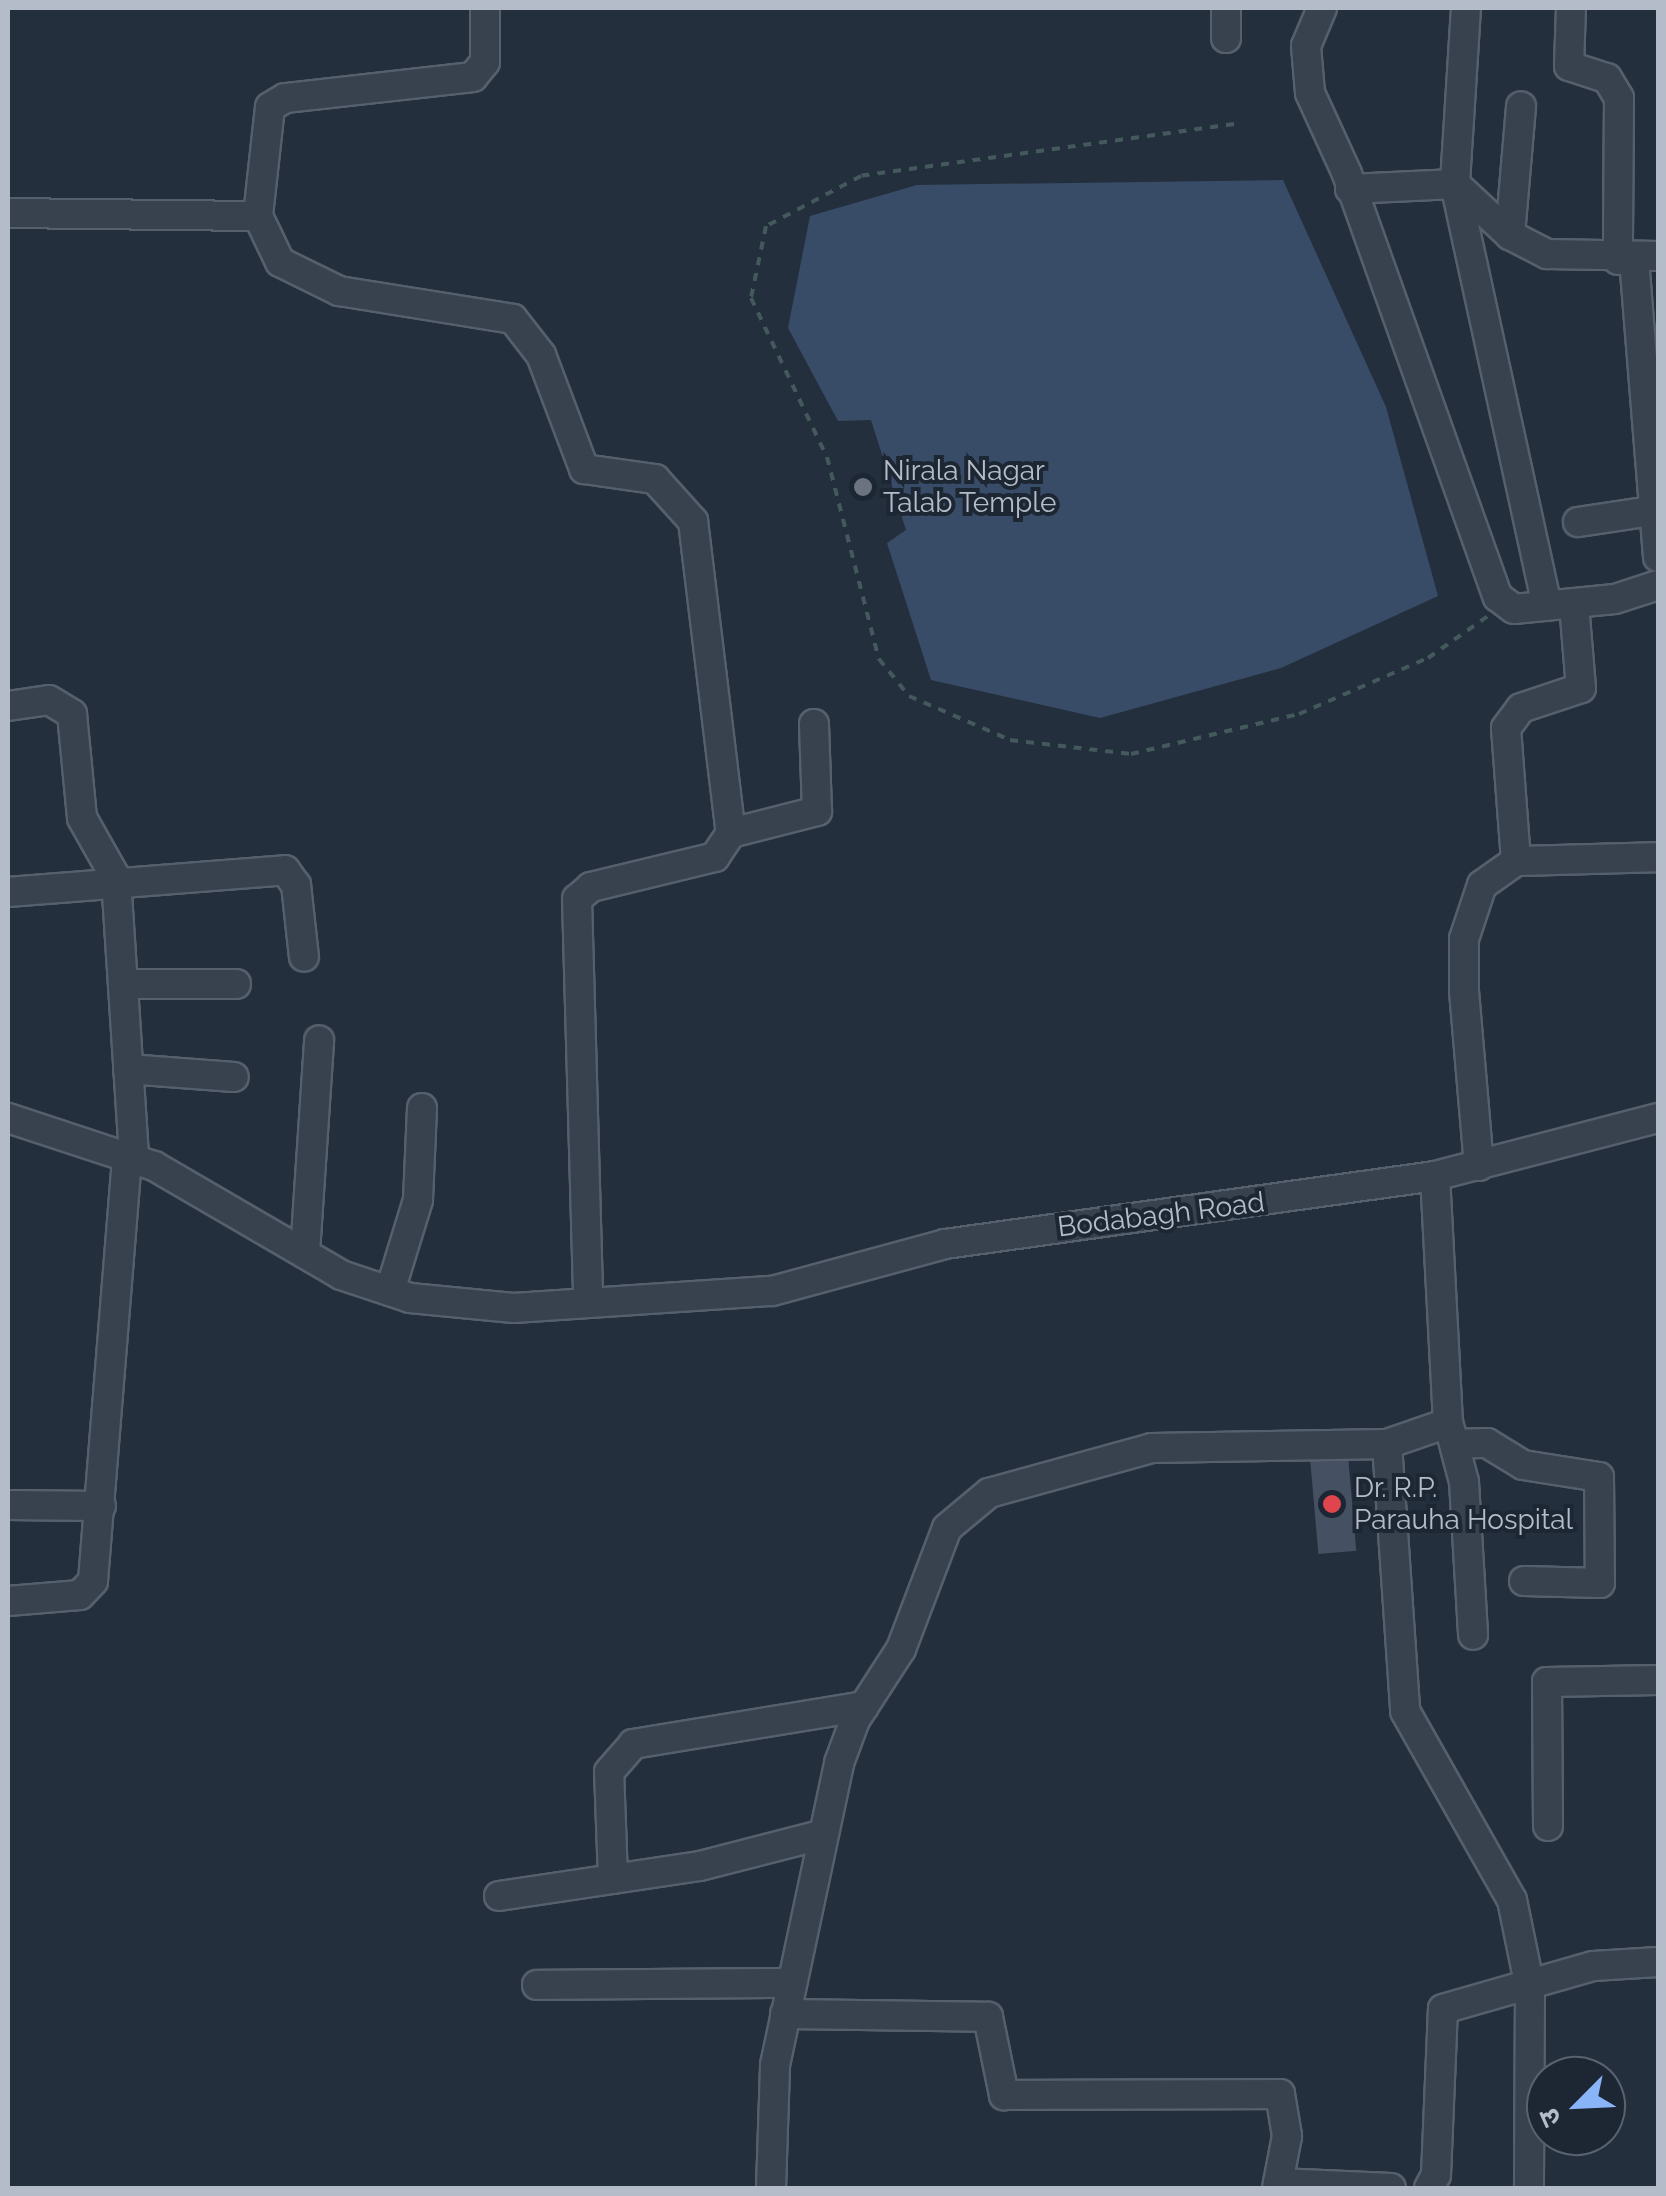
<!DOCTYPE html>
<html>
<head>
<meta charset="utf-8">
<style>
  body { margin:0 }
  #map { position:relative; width:1666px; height:2196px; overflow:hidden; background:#242f3e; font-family:Raleway,"Noto Sans Devanagari",sans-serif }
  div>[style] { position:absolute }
  .water>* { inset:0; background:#394c67 }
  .building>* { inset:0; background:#455162; transform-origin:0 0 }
  .path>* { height:4px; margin-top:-2px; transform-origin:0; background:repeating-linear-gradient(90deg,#44595c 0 8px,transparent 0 16px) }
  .roads { filter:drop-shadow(2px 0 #565f6c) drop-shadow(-2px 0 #565f6c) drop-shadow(0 2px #565f6c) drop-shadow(0 -2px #565f6c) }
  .minor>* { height:28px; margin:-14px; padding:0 14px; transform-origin:14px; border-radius:14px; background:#38414e }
  .dots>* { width:28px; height:28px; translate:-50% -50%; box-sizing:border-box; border:5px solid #1d2633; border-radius:50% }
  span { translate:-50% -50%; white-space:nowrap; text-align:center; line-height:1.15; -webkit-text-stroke:8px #1d2633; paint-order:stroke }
  .poi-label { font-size:28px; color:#b4bcc9 }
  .left { translate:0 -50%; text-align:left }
  .street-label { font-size:28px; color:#b4bcc9 }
  .frame { position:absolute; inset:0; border:10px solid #b4bcc9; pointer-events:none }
  .north { position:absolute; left:1526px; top:2056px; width:100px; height:100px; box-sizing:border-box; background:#1d2633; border:2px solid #59626f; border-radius:50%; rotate:246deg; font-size:28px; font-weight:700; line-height:40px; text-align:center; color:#b4bcc9 }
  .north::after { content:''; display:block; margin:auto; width:35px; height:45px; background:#8ab4f8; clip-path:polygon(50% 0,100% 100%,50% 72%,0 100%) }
</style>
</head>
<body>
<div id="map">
  <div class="water">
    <i style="clip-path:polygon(1283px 180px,1386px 407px,1438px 596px,1281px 668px,1100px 718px,931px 680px,887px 543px,906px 530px,871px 420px,838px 421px,788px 328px,810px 216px,917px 185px)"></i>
  </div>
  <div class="building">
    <i style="left:869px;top:475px;width:19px;height:19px;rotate:72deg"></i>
    <i style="left:1348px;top:1456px;width:95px;height:38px;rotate:85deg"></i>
  </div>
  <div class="path">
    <i style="left:1234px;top:124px;width:377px;rotate:172.1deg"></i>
    <i style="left:861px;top:176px;width:107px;rotate:152.2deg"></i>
    <i style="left:766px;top:226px;width:74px;rotate:101.8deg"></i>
    <i style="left:751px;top:298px;width:176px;rotate:64.5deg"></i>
    <i style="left:827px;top:457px;width:209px;rotate:75.6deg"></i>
    <i style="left:879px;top:659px;width:48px;rotate:51deg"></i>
    <i style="left:909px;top:696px;width:110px;rotate:23.5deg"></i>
    <i style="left:1010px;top:740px;width:122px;rotate:6.6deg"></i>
    <i style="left:1131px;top:754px;width:173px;rotate:-13.4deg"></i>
    <i style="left:1299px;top:714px;width:141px;rotate:-23.5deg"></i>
    <i style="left:1428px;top:658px;width:73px;rotate:-35deg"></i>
  </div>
  <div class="roads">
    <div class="minor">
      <i style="left:485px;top:8px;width:54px;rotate:90deg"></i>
      <i style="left:485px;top:62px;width:19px;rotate:129deg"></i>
      <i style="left:473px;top:77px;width:189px;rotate:173.6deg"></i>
      <i style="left:285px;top:98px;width:17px;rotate:149deg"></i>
      <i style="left:270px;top:107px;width:110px;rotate:96.3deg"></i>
      <i style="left:258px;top:216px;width:51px;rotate:64.4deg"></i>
      <i style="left:280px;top:262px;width:66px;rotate:26.2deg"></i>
      <i style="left:339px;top:291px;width:176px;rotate:9.1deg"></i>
      <i style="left:513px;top:319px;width:46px;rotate:52.1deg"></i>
      <i style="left:541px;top:355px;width:122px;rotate:69.3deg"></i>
      <i style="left:584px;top:469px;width:72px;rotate:8deg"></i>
      <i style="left:655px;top:479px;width:57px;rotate:47.9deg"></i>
      <i style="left:693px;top:521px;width:314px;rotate:83.1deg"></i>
      <i style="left:731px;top:833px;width:29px;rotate:124deg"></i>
      <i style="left:715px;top:857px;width:128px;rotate:166.4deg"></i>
      <i style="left:591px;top:887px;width:18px;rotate:139deg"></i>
      <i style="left:577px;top:899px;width:404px;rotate:88.4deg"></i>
      <i style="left:1322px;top:8px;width:41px;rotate:112.8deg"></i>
      <i style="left:1306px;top:46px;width:47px;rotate:85.1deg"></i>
      <i style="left:1310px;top:93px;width:89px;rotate:65.4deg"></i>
      <i style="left:1347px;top:174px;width:449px;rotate:70.4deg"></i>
      <i style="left:1498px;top:597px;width:20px;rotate:37deg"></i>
      <i style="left:1514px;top:609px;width:101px;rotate:-5.7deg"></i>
      <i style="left:1615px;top:599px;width:45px;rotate:-18deg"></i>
      <i style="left:1466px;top:8px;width:176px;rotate:93.6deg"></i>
      <i style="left:1455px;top:184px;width:431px;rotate:77.7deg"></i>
      <i style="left:1571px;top:8px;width:58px;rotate:92deg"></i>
      <i style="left:1569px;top:66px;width:40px;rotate:18deg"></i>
      <i style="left:1607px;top:78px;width:23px;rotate:59deg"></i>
      <i style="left:1619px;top:98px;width:162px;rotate:90.4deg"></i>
      <i style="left:1226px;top:38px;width:30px;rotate:-90deg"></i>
      <i style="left:1350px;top:189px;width:105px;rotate:-2.7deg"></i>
      <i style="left:1455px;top:184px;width:75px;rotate:42.8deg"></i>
      <i style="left:1510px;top:235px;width:42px;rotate:27.2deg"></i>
      <i style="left:1547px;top:254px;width:111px;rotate:1deg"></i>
      <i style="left:8px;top:213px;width:250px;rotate:0.7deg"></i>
      <i style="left:1510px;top:235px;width:129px;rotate:-85.1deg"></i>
      <i style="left:1634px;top:259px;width:299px;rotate:85.4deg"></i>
      <i style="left:1578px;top:522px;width:81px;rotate:-8.5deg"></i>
      <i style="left:8px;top:706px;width:41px;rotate:-8.3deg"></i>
      <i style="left:49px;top:700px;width:27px;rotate:31deg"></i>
      <i style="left:72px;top:714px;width:104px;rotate:84.5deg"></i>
      <i style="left:82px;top:818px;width:69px;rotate:60.5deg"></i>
      <i style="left:116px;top:878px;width:282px;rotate:86.3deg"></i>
      <i style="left:731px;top:833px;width:89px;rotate:-14.3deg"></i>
      <i style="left:817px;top:811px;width:87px;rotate:-92deg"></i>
      <i style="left:1516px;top:861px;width:133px;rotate:-94.3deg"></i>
      <i style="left:1506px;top:728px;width:25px;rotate:-53deg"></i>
      <i style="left:1521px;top:708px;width:63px;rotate:-18.4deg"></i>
      <i style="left:1581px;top:688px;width:84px;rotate:-94.8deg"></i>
      <i style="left:8px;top:892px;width:278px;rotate:-4.5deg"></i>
      <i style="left:285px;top:870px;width:19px;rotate:54deg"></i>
      <i style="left:296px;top:885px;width:72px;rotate:83.7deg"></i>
      <i style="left:123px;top:984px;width:113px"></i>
      <i style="left:128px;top:1069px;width:106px;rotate:4.3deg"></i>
      <i style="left:8px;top:1118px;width:154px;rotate:18.2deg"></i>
      <i style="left:154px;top:1166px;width:216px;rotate:30.2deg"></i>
      <i style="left:341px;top:1275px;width:73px;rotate:18.4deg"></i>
      <i style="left:410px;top:1298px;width:104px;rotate:5.5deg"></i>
      <i style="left:514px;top:1308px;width:259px;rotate:-3.8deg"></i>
      <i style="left:772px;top:1291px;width:179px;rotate:-15.2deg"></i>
      <i style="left:945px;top:1244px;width:495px;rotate:-7.9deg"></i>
      <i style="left:1435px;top:1176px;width:230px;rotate:-14.6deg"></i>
      <i style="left:1479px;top:1166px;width:176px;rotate:-94.9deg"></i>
      <i style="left:1464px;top:991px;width:52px;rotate:-90deg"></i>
      <i style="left:1464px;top:939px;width:57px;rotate:-71.6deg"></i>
      <i style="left:1482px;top:885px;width:42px;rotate:-35.2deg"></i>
      <i style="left:1516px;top:861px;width:142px;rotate:-1.6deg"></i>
      <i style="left:305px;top:1253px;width:213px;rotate:-86.2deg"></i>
      <i style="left:390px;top:1291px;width:95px;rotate:-72.9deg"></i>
      <i style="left:418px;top:1200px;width:92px;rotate:-87.5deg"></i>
      <i style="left:1450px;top:1429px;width:55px;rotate:75.2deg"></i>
      <i style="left:1464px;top:1482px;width:153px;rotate:86.6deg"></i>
      <i style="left:1387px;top:1444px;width:268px;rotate:86.1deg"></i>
      <i style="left:1405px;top:1711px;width:217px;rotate:60.5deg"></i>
      <i style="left:1512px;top:1900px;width:90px;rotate:78.4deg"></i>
      <i style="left:1530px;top:1988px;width:200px;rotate:90.3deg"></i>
      <i style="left:1455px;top:1444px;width:32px;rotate:-2deg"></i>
      <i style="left:1487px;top:1443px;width:42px;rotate:31.4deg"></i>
      <i style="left:1523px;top:1465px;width:77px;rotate:9deg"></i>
      <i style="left:1599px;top:1477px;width:106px;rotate:89.5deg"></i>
      <i style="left:1600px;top:1583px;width:76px;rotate:-178.5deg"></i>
      <i style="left:8px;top:1505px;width:93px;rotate:0.6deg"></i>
      <i style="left:8px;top:1601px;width:72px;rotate:-4.8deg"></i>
      <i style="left:80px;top:1595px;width:19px;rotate:-47deg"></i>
      <i style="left:93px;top:1581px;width:426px;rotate:-85.4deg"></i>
      <i style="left:1548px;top:1826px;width:144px;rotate:-90.4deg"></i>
      <i style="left:1547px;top:1682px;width:111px;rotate:-1deg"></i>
      <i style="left:613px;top:1879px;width:107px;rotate:-92.1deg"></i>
      <i style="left:609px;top:1772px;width:37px;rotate:-49deg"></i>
      <i style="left:633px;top:1744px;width:234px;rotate:-9.3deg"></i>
      <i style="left:499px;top:1896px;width:203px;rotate:-8.5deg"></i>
      <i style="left:700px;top:1866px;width:125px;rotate:-14.4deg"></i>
      <i style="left:537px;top:1985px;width:254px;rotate:-0.5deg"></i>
      <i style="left:785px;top:2014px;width:203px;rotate:0.8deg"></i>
      <i style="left:988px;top:2017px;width:80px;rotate:78.4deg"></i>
      <i style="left:1004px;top:2095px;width:276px;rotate:-0.2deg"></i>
      <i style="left:1280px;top:2094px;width:43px;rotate:80.5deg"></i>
      <i style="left:1287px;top:2136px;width:53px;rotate:100.9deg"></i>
      <i style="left:1278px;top:2183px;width:113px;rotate:2.5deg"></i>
      <i style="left:771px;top:2188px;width:123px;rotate:-88.1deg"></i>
      <i style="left:775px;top:2065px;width:309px;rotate:-78deg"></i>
      <i style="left:839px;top:1763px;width:46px;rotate:-69.6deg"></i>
      <i style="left:855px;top:1720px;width:85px;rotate:-57.1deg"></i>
      <i style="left:901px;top:1649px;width:129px;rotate:-69.2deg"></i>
      <i style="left:947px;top:1528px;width:55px;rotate:-39.8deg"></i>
      <i style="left:989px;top:1493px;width:169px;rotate:-15.4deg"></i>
      <i style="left:1152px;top:1448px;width:235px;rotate:-1deg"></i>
      <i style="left:1387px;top:1444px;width:65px;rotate:-19deg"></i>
      <i style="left:1448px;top:1423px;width:247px;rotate:-93deg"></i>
      <i style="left:1429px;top:2188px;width:15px;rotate:-62deg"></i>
      <i style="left:1436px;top:2175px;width:166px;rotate:-87.6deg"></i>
      <i style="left:1443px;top:2009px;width:156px;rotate:-16deg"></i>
      <i style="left:1593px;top:1966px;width:65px;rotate:-3.5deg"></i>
    </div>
  </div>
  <div class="dots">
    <i style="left:863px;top:487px;background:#6b7280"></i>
    <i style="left:1332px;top:1504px;background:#e0444e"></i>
  </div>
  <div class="poi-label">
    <span class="left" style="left:883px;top:487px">Nirala Nagar<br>Talab Temple</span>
    <span class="left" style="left:1354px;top:1504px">Dr. R.P.<br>Parauha Hospital</span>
  </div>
  <div class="street-label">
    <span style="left:1161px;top:1215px;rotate:-7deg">Bodabagh Road</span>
  </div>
  <div class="frame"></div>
  <div class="north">उ</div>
</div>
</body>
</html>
